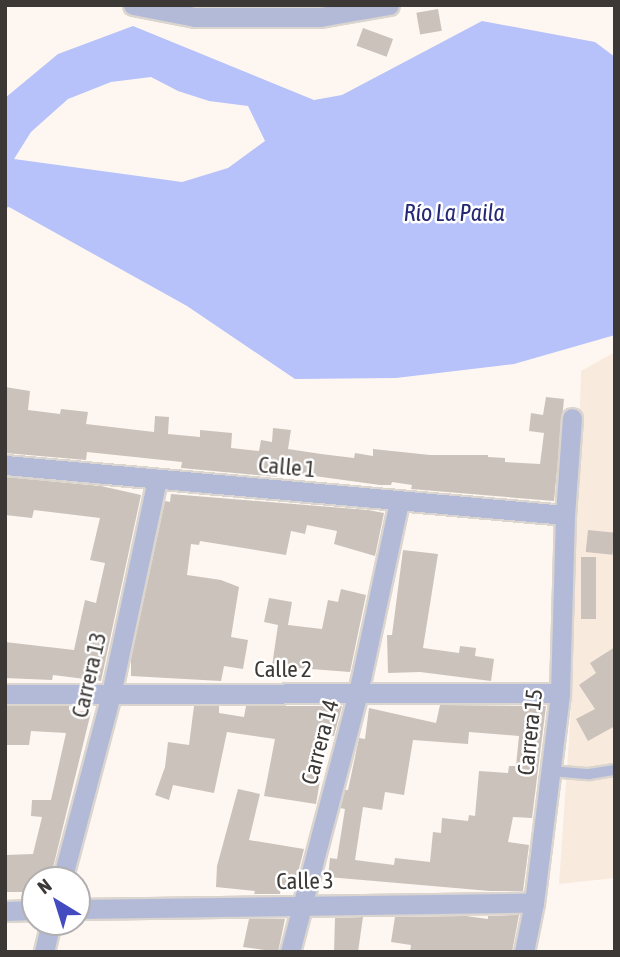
<!DOCTYPE html>
<html>
<head>
<meta charset="utf-8">
<style>
  body { margin:0 }
  #map { position:relative; width:620px; height:957px; overflow:hidden; background:#fef7f1; font-family:"Asap Condensed",sans-serif }
  div>[style] { position:absolute }
  .built>* { inset:0; background:#f9eade }
  .water>* { inset:0; background:#b6c2f9 }
  .building>* { inset:0; background:#cac2bb; transform-origin:0 0 }
  .roads { filter:drop-shadow(2px 0 #dbd5cf) drop-shadow(-2px 0 #dbd5cf) drop-shadow(0 2px #dbd5cf) drop-shadow(0 -2px #dbd5cf) }
  .service>* { height:10px; margin:-5px; padding:0 5px; transform-origin:5px; border-radius:5px; background:#b3bad8 }
  .minor>* { height:19px; margin:-9.5px; padding:0 9.5px; transform-origin:9.5px; border-radius:9.5px; background:#b3bad8 }
  span { translate:-50% -50%; white-space:nowrap; text-align:center; line-height:1.15; -webkit-text-stroke:5px #fff; paint-order:stroke }
  .street-label { font-size:23px; color:#3c3836 }
  .water-label { font-size:24px; color:#252874; font-style:italic }
  .frame { position:absolute; inset:0; border:7px solid #3c3836; pointer-events:none }
  .north { position:absolute; left:21px; top:866px; width:70px; height:70px; box-sizing:border-box; background:#fff; border:2px solid #b1afaf; border-radius:50%; rotate:322deg; font-size:19px; font-weight:700; line-height:28px; text-align:center; color:#3c3836 }
  .north::after { content:''; display:block; margin:auto; width:24px; height:32px; background:#444bc0; clip-path:polygon(50% 0,100% 100%,50% 72%,0 100%) }
</style>
</head>
<body>
<div id="map">
  <div class="built">
    <i style="clip-path:polygon(615px 352px,615px 878px,559px 884px,571px 710px,581px 371px)"></i>
  </div>
  <div class="water">
    <i style="clip-path:polygon(evenodd,482px 21px,595px 42px,615px 57px,615px 335px,514px 364px,396px 378px,295px 379px,187px 306px,9px 207px,5px 208px,5px 98px,58px 54px,133px 26px,314px 100px,342px 95px,482px 21px,151px 77px,178px 91px,209px 101px,248px 106px,265px 141px,228px 168px,182px 182px,14px 159px,31px 132px,68px 99px,111px 82px,151px 77px)"></i>
  </div>
  <div class="building">
    <i style="left:438px;top:9px;width:22px;height:22px;rotate:80deg"></i>
    <i style="left:363px;top:28px;width:32px;height:19px;rotate:20deg"></i>
    <i style="clip-path:polygon(5px 387px,30px 391px,28px 410px,60px 414px,61px 409px,88px 412px,86px 424px,154px 432px,155px 416px,169px 417px,168px 434px,200px 437px,200px 430px,232px 433px,231px 448px,259px 451px,261px 440px,272px 442px,273px 428px,291px 430px,288px 449px,321px 454px,354px 458px,355px 453px,373px 456px,373px 449px,430px 455px,488px 455px,488px 457px,505px 458px,505px 462px,540px 464px,544px 433px,529px 431px,531px 413px,543px 415px,546px 397px,564px 399px,554px 501px,411px 489px,412px 485px,392px 482px,391px 485px,380px 485px,278px 471px,277px 477px,181px 468px,182px 462px,87px 452px,86px 460px,5px 453px)"></i>
    <i style="clip-path:polygon(5px 477px,101px 486px,141px 495px,101px 681px,53px 675px,52px 680px,5px 678px,5px 642px,74px 650px,85px 600px,96px 603px,105px 563px,90px 560px,100px 518px,34px 510px,32px 518px,5px 515px)"></i>
    <i style="clip-path:polygon(171px 494px,368px 510px,384px 513px,375px 556px,334px 544px,337px 531px,307px 525px,305px 534px,291px 531px,286px 555px,200px 541px,199px 545px,191px 544px,187px 575px,221px 580px,239px 587px,231px 637px,248px 640px,243px 669px,224px 666px,221px 681px,131px 676px,131px 658px,165px 501px,170px 502px)"></i>
    <i style="left:588px;top:530px;width:27px;height:22px;rotate:6deg"></i>
    <i style="clip-path:polygon(403px 550px,438px 554px,423px 648px,459px 653px,460px 646px,476px 648px,475px 656px,494px 659px,491px 681px,420px 672px,388px 673px,387px 635px,392px 635px)"></i>
    <i style="left:581px;top:557px;width:15px;height:62px"></i>
    <i style="clip-path:polygon(341px 589px,366px 595px,350px 672px,272px 666px,278px 625px,264px 622px,269px 598px,292px 602px,288px 625px,322px 629px,328px 600px,338px 602px)"></i>
    <i style="clip-path:polygon(615px 647px,615px 726px,588px 741px,576px 719px,595px 709px,579px 685px,596px 673px,590px 663px)"></i>
    <i style="clip-path:polygon(evenodd,440px 705px,546px 706px,532px 818px,513px 817px,508px 842px,529px 845px,523px 891px,490px 891px,328px 877px,330px 858px,337px 859px,345px 809px,340px 808px,345px 790px,348px 790px,359px 738px,365px 739px,369px 708px,436px 723px,440px 705px,469px 732px,519px 736px,516px 766px,509px 766px,508px 773px,479px 771px,475px 816px,469px 815px,468px 821px,442px 818px,441px 833px,433px 832px,430px 862px,395px 858px,394px 865px,355px 860px,363px 807px,382px 810px,385px 792px,404px 795px,413px 740px,468px 744px,469px 732px)"></i>
    <i style="clip-path:polygon(5px 706px,69px 706px,69px 710px,91px 712px,50px 880px,35px 880px,35px 892px,5px 892px,5px 855px,33px 854px,42px 817px,31px 816px,32px 800px,51px 800px,66px 733px,31px 731px,29px 745px,5px 745px)"></i>
    <i style="clip-path:polygon(194px 706px,219px 706px,219px 713px,244px 717px,246px 706px,342px 706px,334px 736px,328px 735px,316px 804px,264px 796px,275px 739px,227px 732px,214px 793px,173px 785px,169px 800px,155px 795px,165px 767px,168px 742px,189px 745px)"></i>
    <i style="clip-path:polygon(238px 789px,260px 794px,249px 840px,304px 849px,294px 888px,281px 885px,280px 894px,254px 894px,255px 891px,216px 887px,217px 866px)"></i>
    <i style="clip-path:polygon(519px 915px,512px 952px,410px 952px,411px 945px,391px 942px,395px 917px,466px 916px,488px 919px,488px 916px)"></i>
    <i style="clip-path:polygon(363px 917px,358px 952px,334px 952px,335px 918px)"></i>
    <i style="clip-path:polygon(249px 919px,285px 919px,278px 952px,243px 947px)"></i>
  </div>
  <div class="roads">
    <div class="service">
      <i style="left:551px;top:771px;width:38px;rotate:5deg"></i>
      <i style="left:589px;top:774px;width:26px;rotate:-9deg"></i>
    </div>
    <div class="minor">
      <i style="left:133px;top:5px;width:63px;rotate:11deg"></i>
      <i style="left:195px;top:17px;width:125px"></i>
      <i style="left:320px;top:17px;width:70px;rotate:-9.9deg"></i>
      <i style="left:5px;top:465px;width:562px;rotate:5.1deg"></i>
      <i style="left:5px;top:694px;width:555px;rotate:-0.1deg"></i>
      <i style="left:62px;top:880px;width:192px;rotate:-75.2deg"></i>
      <i style="left:111px;top:694px;width:219px;rotate:-77.9deg"></i>
      <i style="left:77px;top:909px;width:457px;rotate:-0.8deg"></i>
      <i style="left:5px;top:911px;width:30px;rotate:-2deg"></i>
      <i style="left:44px;top:952px;width:31px;rotate:-77deg"></i>
      <i style="left:290px;top:952px;width:268px;rotate:-75.3deg"></i>
      <i style="left:358px;top:693px;width:196px;rotate:-77.9deg"></i>
      <i style="left:524px;top:952px;width:50px;rotate:-78.5deg"></i>
      <i style="left:534px;top:903px;width:212px;rotate:-82.9deg"></i>
      <i style="left:560px;top:693px;width:178px;rotate:-88.4deg"></i>
      <i style="left:565px;top:515px;width:97px;rotate:-85.9deg"></i>
    </div>
  </div>
  <div class="street-label">
    <span style="left:287px;top:467px;rotate:5deg">Calle 1</span>
    <span style="left:283px;top:669px">Calle 2</span>
    <span style="left:89px;top:675px;rotate:-77deg">Carrera 13</span>
    <span style="left:530px;top:732px;rotate:-84deg">Carrera 15</span>
    <span style="left:320px;top:742px;rotate:-75deg">Carrera 14</span>
    <span style="left:305px;top:881px;rotate:-1deg">Calle 3</span>
  </div>
  <div class="water-label">
    <span style="left:454px;top:213px">Río La Paila</span>
  </div>
  <div class="frame"></div>
  <div class="north">N</div>
</div>
</body>
</html>
